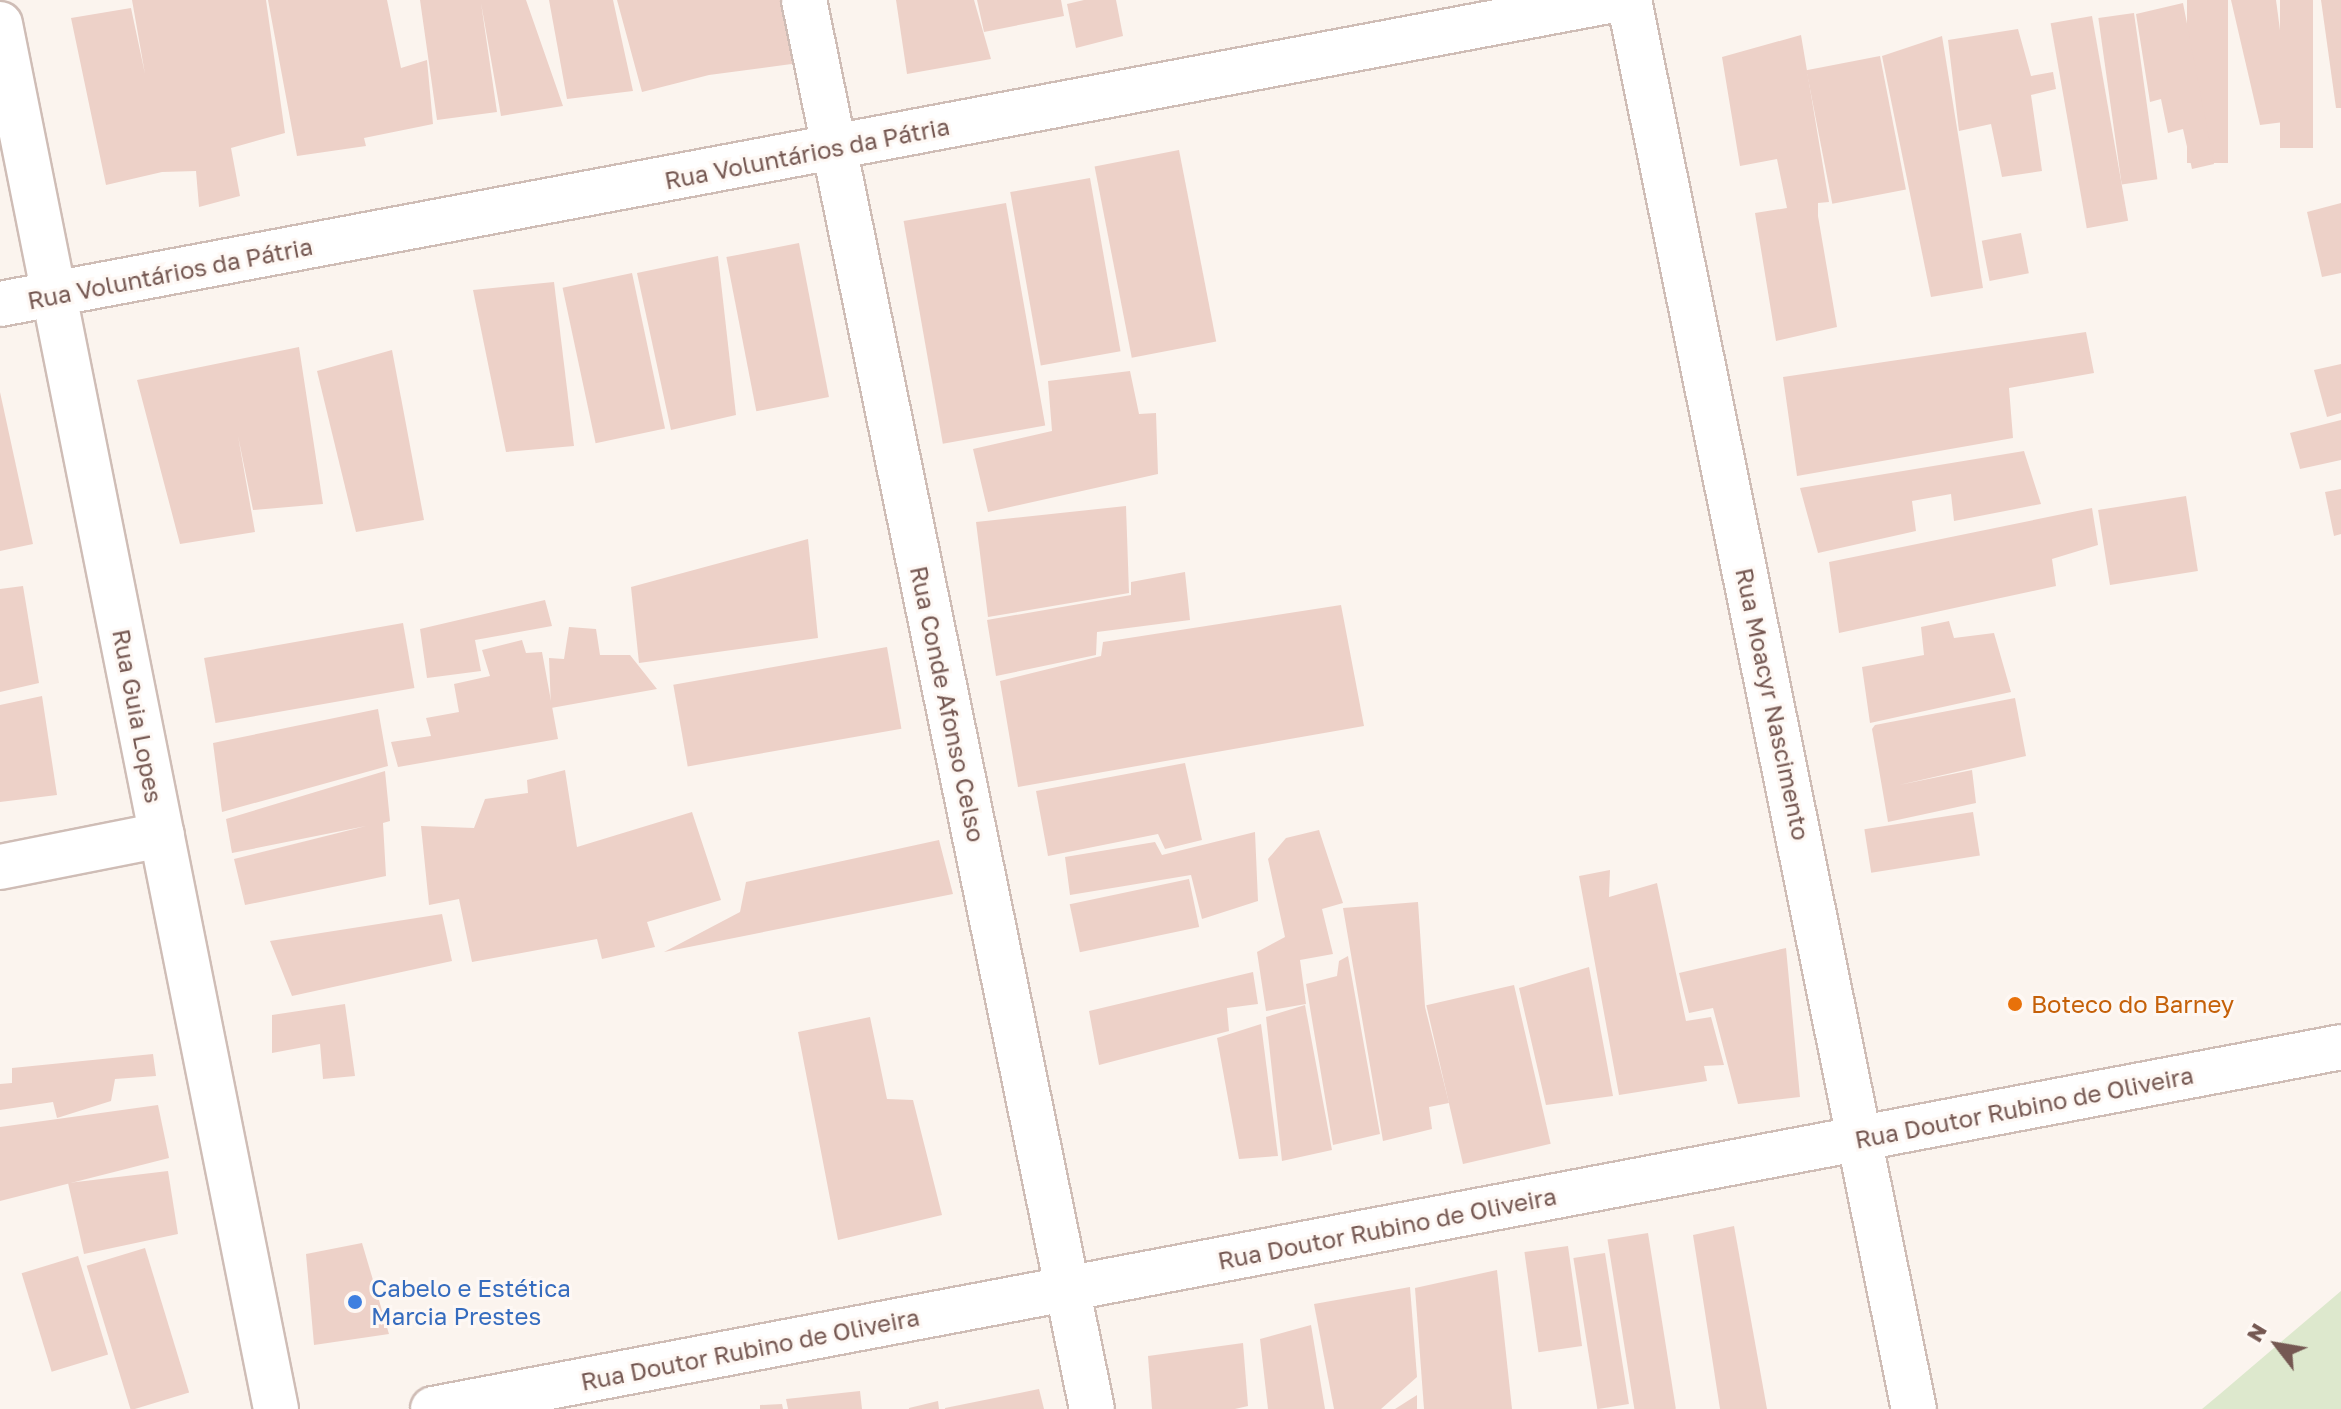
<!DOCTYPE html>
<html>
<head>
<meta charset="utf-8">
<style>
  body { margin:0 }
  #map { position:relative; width:2341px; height:1409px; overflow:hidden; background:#fbf4ee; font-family:"Golos Text",sans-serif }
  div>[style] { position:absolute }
  .green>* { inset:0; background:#dde8cd }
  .building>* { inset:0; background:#edd1c8; transform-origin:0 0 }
  .roads { filter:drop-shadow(2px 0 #cfbdb6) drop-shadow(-2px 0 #cfbdb6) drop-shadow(0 2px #cfbdb6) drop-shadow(0 -2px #cfbdb6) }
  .minor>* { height:44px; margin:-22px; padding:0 22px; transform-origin:22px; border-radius:22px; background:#fff }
  .dots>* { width:22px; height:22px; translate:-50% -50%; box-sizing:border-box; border:4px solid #fef8f4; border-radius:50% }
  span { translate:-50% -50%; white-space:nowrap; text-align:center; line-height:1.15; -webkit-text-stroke:6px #fef8f4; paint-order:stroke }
  .street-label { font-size:24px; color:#755852 }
  .food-label { font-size:24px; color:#c56008 }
  .left { translate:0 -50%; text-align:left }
  .shop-label { font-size:24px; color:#366cbe }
  .north { position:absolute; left:2237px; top:1305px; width:80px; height:80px; -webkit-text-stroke:6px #fef8f4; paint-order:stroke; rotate:301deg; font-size:22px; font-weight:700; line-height:32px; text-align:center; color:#755852 }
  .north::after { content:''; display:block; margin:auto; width:28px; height:36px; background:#755852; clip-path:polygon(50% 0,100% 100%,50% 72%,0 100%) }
</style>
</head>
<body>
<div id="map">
  <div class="green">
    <i style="clip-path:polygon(2341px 1291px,2341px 1409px,2202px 1409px,2220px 1394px)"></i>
  </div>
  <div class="building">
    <i style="clip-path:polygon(132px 0,266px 0,285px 133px,231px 148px,240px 196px,199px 207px,196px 171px,162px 172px,106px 185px,71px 18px,131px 8px,145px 74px)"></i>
    <i style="clip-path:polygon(268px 0,387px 0,401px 68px,427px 60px,433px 124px,364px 138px,366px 146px,297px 156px)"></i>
    <i style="clip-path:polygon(420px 0,526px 0,563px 106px,501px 116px,481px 3px,497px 112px,437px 120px)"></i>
    <i style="clip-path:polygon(549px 0,613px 0,633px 91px,567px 99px)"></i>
    <i style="clip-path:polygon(617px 0,788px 0,799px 63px,709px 75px,642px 92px)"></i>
    <i style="clip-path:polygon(896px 0,974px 0,991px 59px,907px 74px)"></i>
    <i style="clip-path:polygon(977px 0,1061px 0,1064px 16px,984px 32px)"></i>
    <i style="clip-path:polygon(1084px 0,1116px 0,1123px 36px,1076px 48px,1067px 4px)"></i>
    <i style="left:2187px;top:0;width:41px;height:163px"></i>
    <i style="clip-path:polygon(2231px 0,2276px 0,2292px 121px,2260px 125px)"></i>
    <i style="left:2280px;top:0;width:33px;height:148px"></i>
    <i style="clip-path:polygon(2321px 0,2341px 0,2341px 108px,2336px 108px)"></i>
    <i style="clip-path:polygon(2183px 3px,2214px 164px,2192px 169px,2183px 129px,2168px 133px,2161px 99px,2150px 102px,2136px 14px)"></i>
    <i style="left:2134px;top:13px;width:168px;height:36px;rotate:82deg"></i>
    <i style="left:2092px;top:16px;width:208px;height:42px;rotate:80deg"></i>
    <i style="clip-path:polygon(2018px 29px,2031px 76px,2053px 72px,2056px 89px,2031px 95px,2042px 171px,2002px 177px,1991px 124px,1959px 131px,1948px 40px)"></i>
    <i style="clip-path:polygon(1801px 35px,1829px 202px,1818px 203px,1818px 216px,1837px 327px,1776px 341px,1755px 213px,1787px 208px,1777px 159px,1740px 166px,1722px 57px)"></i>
    <i style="clip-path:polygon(1942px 36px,1983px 288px,1931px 297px,1882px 56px)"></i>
    <i style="left:1880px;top:56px;width:136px;height:75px;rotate:79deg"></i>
    <i style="left:1179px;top:150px;width:195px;height:86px;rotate:79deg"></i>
    <i style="left:1090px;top:178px;width:176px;height:81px;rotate:80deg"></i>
    <i style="left:1006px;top:203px;width:226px;height:104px;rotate:80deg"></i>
    <i style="clip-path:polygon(2341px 203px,2341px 273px,2322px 277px,2307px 212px)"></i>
    <i style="left:2021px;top:233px;width:41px;height:40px;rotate:79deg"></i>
    <i style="left:799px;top:243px;width:157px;height:74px;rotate:79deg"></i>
    <i style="clip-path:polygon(718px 256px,736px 415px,671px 430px,637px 273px)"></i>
    <i style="left:632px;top:273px;width:159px;height:71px;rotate:78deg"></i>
    <i style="clip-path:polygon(554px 282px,574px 446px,506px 452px,473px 290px)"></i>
    <i style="clip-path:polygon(2086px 332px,2094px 373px,2009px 388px,2013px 438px,1797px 476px,1783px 377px)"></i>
    <i style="clip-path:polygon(299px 347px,323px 504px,253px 510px,238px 436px,255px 532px,180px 544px,137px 380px)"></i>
    <i style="clip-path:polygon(392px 350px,424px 520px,356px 532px,317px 371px)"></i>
    <i style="clip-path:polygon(2341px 364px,2341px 413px,2327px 417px,2314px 370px)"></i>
    <i style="clip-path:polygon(1130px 371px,1139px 414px,1156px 413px,1158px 474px,988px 512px,973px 449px,1052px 431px,1048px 381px)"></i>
    <i style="clip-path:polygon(0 392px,33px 544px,0 551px)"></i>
    <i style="clip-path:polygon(2341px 420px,2341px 460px,2300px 469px,2290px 433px)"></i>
    <i style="clip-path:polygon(2024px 451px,2041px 504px,1954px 521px,1951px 494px,1912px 501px,1916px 531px,1818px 553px,1800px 488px)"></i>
    <i style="clip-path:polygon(2341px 489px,2341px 534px,2334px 536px,2325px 492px)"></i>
    <i style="left:2186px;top:496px;width:76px;height:89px;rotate:81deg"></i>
    <i style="clip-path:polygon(1126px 506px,1129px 593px,988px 617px,976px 522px)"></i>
    <i style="clip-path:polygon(2092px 508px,2098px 545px,2052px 559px,2056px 586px,1839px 633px,1829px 562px)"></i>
    <i style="clip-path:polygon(808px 539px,818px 638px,639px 663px,631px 587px)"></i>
    <i style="clip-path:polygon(1185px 572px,1190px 620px,1097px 632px,1096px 655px,996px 676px,987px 620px,1131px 595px,1131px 582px)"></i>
    <i style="clip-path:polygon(23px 586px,39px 683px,0 692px,0 589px)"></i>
    <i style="clip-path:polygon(545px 600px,552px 626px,475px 640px,481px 671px,427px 678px,420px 629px)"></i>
    <i style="clip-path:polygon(1341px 605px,1364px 726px,1018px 787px,1000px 681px,1101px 656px,1103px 642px)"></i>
    <i style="clip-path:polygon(1949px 621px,1954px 638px,1994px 633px,2011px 692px,1870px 723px,1862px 667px,1924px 655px,1921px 627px)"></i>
    <i style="left:403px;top:623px;width:66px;height:202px;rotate:80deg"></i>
    <i style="clip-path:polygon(569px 627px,596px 629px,600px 655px,630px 655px,657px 689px,551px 708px,549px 658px,564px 659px)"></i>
    <i style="clip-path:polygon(522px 640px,526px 653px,542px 652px,558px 739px,398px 767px,391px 742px,431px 736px,426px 718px,459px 712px,454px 684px,490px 676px,482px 650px)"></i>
    <i style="left:887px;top:647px;width:83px;height:217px;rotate:80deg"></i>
    <i style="clip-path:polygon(42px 696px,57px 795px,0 802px,0 705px)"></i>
    <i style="clip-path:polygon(2015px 698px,2026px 756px,1899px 785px,1972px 770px,1976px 803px,1888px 822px,1872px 729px,1875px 725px)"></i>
    <i style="clip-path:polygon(378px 709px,388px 766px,222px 812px,213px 743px)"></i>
    <i style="clip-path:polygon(1185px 763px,1202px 840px,1165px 849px,1158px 834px,1048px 856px,1036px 791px)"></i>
    <i style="clip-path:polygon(565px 770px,577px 847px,692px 812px,721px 900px,647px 922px,655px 947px,602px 959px,597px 939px,472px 962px,459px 899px,429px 905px,421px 826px,474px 828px,485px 799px,528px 793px,527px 780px)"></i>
    <i style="clip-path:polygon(385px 771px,390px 821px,383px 823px,386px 876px,245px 905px,234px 859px,366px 826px,232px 853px,226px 819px)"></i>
    <i style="left:1973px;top:812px;width:44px;height:110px;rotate:81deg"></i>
    <i style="clip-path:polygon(1319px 830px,1343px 903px,1322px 909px,1333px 954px,1300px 960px,1306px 1004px,1266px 1011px,1257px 952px,1285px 937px,1268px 859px,1286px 838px)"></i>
    <i style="clip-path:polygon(1255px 832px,1258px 901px,1202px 919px,1191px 875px,1070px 895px,1065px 857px,1155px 842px,1162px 855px)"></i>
    <i style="clip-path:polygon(939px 840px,953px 894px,664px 952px,740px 912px,746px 882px)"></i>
    <i style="clip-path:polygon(1610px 870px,1609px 897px,1657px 883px,1686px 1021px,1711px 1017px,1724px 1065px,1704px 1066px,1707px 1081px,1619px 1095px,1579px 876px)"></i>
    <i style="left:1189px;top:879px;width:49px;height:122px;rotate:78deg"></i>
    <i style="clip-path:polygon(1418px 902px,1425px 1007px,1449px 1103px,1429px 1107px,1432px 1129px,1383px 1141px,1343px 908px)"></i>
    <i style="clip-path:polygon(442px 914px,452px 961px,292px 996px,270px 941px)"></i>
    <i style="clip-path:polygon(1786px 948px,1800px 1097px,1738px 1104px,1713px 1008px,1689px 1013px,1679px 973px)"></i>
    <i style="clip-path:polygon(1348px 956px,1380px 1134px,1333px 1145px,1306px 984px,1337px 976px,1339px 961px)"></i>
    <i style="clip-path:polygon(1589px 967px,1613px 1096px,1546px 1105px,1519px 988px)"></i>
    <i style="clip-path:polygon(1253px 972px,1258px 1004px,1227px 1008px,1229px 1031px,1099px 1065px,1089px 1011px)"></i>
    <i style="left:1514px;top:985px;width:163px;height:90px;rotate:77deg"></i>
    <i style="clip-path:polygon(345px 1004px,355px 1076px,323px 1079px,320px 1044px,272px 1053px,272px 1015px)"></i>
    <i style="clip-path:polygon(1305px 1005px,1332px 1150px,1282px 1161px,1266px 1017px)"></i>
    <i style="clip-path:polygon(870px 1017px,887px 1099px,913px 1100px,942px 1215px,838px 1240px,798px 1032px)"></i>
    <i style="clip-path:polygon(1261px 1024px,1278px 1156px,1239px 1159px,1217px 1038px)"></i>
    <i style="clip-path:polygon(153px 1054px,156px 1076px,115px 1079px,111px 1101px,57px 1118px,53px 1102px,0 1110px,0 1084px,12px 1083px,12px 1068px)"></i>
    <i style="clip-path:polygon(158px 1105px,169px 1158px,0 1201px,0 1127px)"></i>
    <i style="clip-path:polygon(168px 1171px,178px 1234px,84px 1254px,68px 1183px)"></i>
    <i style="clip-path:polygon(1734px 1226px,1767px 1409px,1720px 1409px,1693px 1235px)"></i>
    <i style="left:1648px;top:1233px;width:178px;height:41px;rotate:81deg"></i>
    <i style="clip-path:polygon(362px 1243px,389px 1334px,314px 1345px,306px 1254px)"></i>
    <i style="left:1568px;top:1246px;width:101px;height:44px;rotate:82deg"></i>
    <i style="left:145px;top:1248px;width:151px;height:61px;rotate:73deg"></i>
    <i style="left:1605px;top:1253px;width:153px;height:32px;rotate:81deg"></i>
    <i style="left:78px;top:1256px;width:103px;height:59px;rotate:73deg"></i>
    <i style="clip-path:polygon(1497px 1270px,1512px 1409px,1424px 1409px,1415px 1288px)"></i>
    <i style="clip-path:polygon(1410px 1287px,1417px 1377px,1381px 1409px,1334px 1409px,1314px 1304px)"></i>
    <i style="clip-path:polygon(1311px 1325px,1325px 1409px,1268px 1409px,1260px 1339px)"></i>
    <i style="clip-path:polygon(1243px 1343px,1248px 1406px,1235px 1409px,1152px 1409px,1148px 1356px)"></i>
    <i style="clip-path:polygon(1039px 1389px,1044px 1409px,945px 1409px,945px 1408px)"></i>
    <i style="clip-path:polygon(860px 1391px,862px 1409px,788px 1409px,786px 1399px)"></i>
    <i style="clip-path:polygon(1417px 1395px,1417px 1409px,1395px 1409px)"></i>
    <i style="clip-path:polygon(938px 1401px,939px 1409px,909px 1409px,909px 1408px)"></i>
    <i style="clip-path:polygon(782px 1404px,783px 1409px,760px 1409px,760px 1405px)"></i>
  </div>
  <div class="roads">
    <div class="minor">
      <i style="left:804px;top:0;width:1438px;rotate:78.45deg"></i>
      <i style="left:1629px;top:0;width:1438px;rotate:78.57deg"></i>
      <i style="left:0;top:24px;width:1412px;rotate:78.73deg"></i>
      <i style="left:0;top:304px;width:1642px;rotate:-10.67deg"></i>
      <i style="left:0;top:867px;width:165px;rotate:-11.2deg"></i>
      <i style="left:433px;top:1409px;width:1942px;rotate:-10.74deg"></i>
    </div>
  </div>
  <div class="dots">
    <i style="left:2015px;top:1004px;background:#e8710a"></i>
    <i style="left:355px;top:1302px;background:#3f7fe0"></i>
  </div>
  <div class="street-label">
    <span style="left:807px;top:153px;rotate:-11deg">Rua Voluntários da Pátria</span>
    <span style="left:170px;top:273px;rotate:-11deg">Rua Voluntários da Pátria</span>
    <span style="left:948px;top:704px;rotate:78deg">Rua Conde Afonso Celso</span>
    <span style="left:1773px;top:704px;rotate:78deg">Rua Moacyr Nascimento</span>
    <span style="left:138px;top:716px;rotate:79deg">Rua Guia Lopes</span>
    <span style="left:2024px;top:1107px;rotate:-11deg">Rua Doutor Rubino de Oliveira</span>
    <span style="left:1387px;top:1228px;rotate:-11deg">Rua Doutor Rubino de Oliveira</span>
    <span style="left:750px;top:1349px;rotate:-11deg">Rua Doutor Rubino de Oliveira</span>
  </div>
  <div class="food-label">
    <span class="left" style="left:2031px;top:1004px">Boteco do Barney</span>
  </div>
  <div class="shop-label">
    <span class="left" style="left:371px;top:1302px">Cabelo e Estética<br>Marcia Prestes</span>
  </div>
  <div class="north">N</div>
</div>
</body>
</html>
